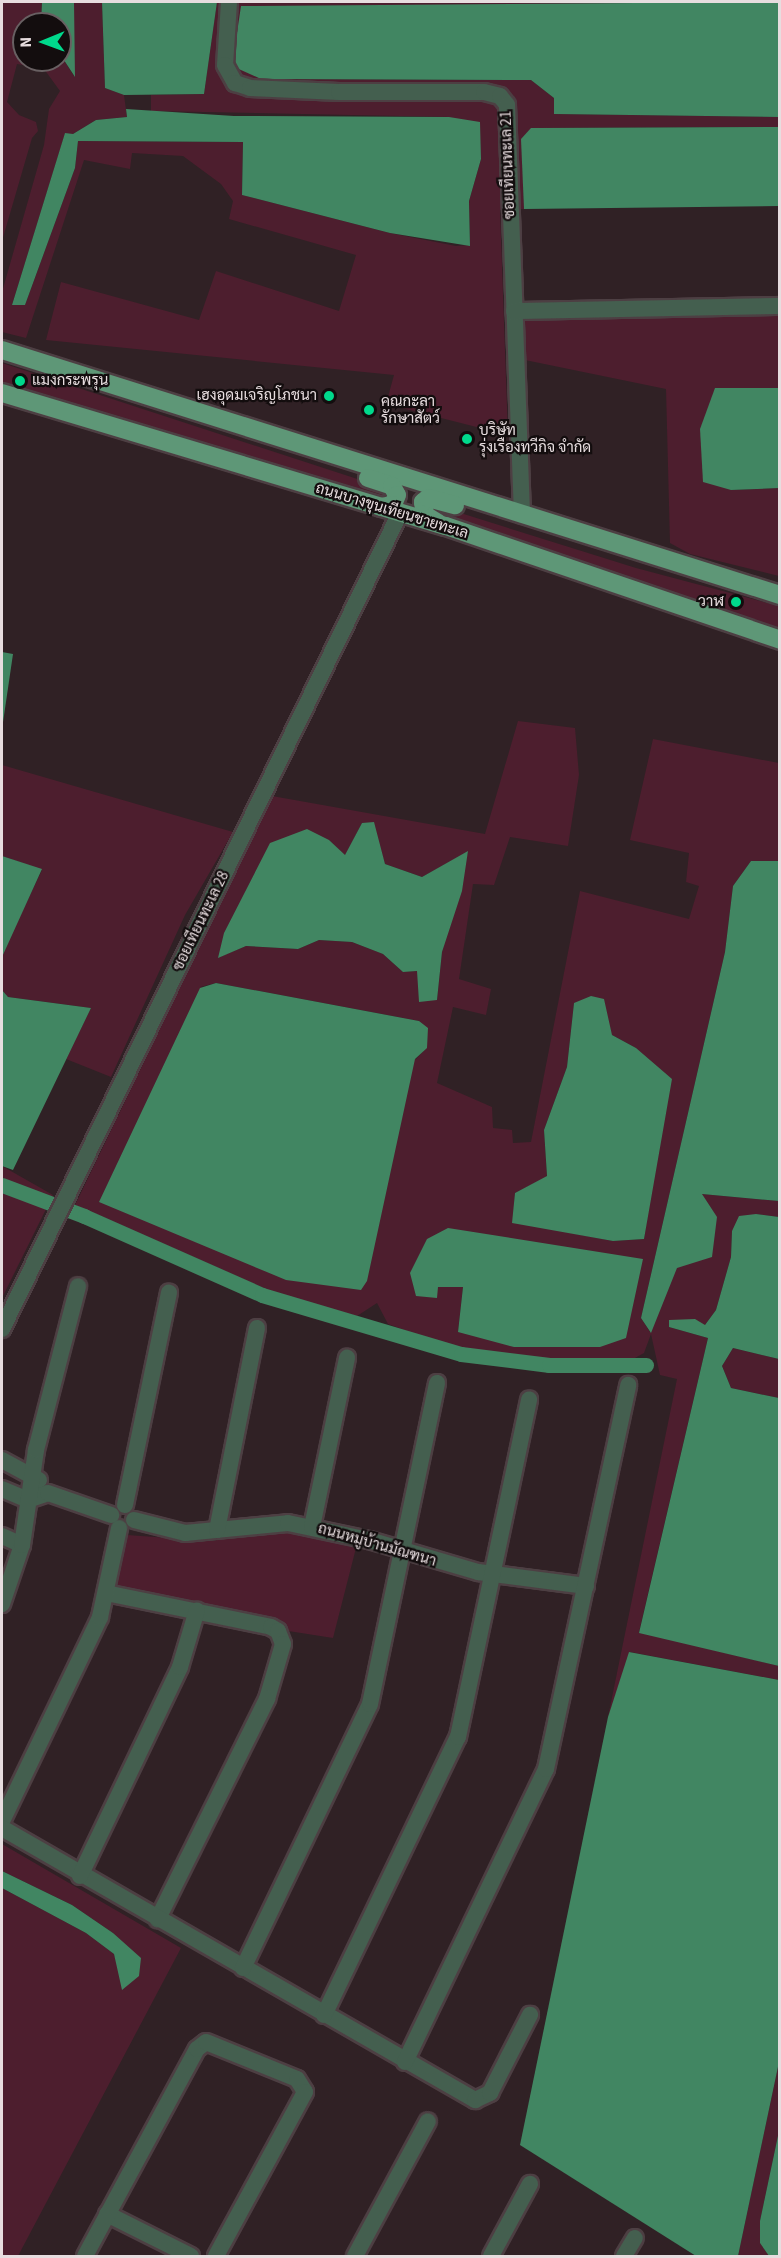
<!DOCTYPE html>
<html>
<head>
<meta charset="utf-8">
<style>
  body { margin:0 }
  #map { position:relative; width:781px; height:2258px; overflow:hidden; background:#302125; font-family:"Source Sans 3",Sarabun,sans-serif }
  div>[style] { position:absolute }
  .green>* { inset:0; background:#4d1e2e }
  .water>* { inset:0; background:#418662 }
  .canal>* { height:15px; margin:-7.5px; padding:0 7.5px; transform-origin:7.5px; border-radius:7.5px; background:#418662 }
  .roads { filter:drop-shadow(2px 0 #4d3f43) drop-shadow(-2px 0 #4d3f43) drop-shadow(0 2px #4d3f43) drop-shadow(0 -2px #4d3f43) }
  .minor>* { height:16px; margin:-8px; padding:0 8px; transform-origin:8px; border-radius:8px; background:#445f4f }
  .major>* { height:18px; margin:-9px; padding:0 9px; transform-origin:9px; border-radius:9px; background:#5e9777 }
  .dots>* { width:16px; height:16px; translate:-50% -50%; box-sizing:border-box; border:3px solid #130d0e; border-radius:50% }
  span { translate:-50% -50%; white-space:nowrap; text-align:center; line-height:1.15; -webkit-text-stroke:4.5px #130d0e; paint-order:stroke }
  .street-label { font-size:15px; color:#e7dddf }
  .poi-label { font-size:15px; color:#e7dddf }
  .left { translate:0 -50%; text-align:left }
  .right { translate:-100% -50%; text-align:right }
  .frame { position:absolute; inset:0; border:3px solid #e7dddf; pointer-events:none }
  .north { position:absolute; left:12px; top:12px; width:60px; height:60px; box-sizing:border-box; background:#130d0e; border:2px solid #686062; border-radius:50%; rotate:269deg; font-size:16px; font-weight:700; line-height:24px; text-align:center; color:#e7dddf }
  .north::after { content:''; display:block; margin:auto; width:21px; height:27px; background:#00d98c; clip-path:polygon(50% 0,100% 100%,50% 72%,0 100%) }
</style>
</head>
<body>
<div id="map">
  <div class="green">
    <i style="clip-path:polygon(2px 2px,42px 2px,41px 24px,24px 24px,24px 60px,60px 60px,60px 54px,74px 76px,74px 2px,102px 2px,105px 88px,124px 95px,127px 117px,96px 120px,73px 134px,65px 134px,12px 305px,25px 305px,75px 168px,78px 141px,243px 142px,242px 195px,390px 233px,456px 246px,470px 245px,469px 201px,481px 159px,449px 117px,151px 111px,151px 95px,204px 94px,217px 2px,779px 2px,672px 5px,261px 79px,531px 80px,554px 98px,554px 114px,779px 117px,779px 127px,532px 128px,522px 139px,524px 209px,500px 210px,508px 435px,386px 404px,394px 375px,46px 340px,61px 282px,199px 320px,216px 271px,339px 311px,356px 255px,229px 219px,233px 201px,221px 184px,183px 156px,132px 153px,130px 169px,84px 160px,26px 338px,2px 332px,2px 292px,44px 145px,49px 109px,60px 91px,44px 69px,17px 64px,7px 102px,19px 115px,36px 122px,38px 131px,32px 138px,2px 241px)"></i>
    <i style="clip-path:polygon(779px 311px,779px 388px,715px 389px,731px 490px,779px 488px,779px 576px,690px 554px,670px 543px,666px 389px,525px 360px,524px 316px)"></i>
    <i style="clip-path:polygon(2px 363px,388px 489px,387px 499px,2px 386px)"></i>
    <i style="clip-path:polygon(435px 505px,636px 568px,779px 606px,779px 628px,493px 535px,431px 512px)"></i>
    <i style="clip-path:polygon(evenodd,518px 721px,575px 728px,579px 775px,568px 846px,510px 837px,494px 885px,473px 884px,459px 979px,491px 989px,486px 1015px,453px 1007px,437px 1083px,492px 1107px,493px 1128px,512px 1130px,513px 1143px,531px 1142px,580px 891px,689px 919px,699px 886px,686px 882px,689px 853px,630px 840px,653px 739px,779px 763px,779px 861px,751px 861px,733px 886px,725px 952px,641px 1318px,650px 1332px,702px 1194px,779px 1201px,779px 1217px,756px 1214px,732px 1231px,731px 1257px,716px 1310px,705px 1325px,669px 1327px,708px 1338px,639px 1632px,779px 1666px,779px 1680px,630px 1652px,608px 1717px,677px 1379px,660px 1375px,651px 1334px,644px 1353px,633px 1359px,545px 1361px,443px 1344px,388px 1324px,377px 1303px,357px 1316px,275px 1293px,75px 1205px,272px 796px,485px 834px,518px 721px,362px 823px,377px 838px,385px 864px,422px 877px,468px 852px,442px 952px,437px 1000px,417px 971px,403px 972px,383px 954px,352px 942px,319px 940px,298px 949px,246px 946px,219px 957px,329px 840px,345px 856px,362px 823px,518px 721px,216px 983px,419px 1021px,427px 1047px,416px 1059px,200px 987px,216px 983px,518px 721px,574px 1003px,612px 1035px,636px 1048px,650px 1199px,644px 1239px,613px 1241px,513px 1222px,515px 1193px,547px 1177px,544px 1130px,567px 1067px,574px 1003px,518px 721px,643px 1260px,458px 1332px,463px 1287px,438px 1287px,643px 1260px)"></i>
    <i style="clip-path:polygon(2px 765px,233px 832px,185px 915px,111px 1077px,66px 1059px,91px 1008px,8px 997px,2px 990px,2px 954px,42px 870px,2px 856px)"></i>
    <i style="clip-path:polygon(2px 1166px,53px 1195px,2px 1298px)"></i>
    <i style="clip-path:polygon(733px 1348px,779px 1359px,779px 1398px,731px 1388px,722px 1366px)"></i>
    <i style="clip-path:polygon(285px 1529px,356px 1548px,333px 1638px,282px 1630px,117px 1590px,113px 1585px,122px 1541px,127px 1535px,211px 1541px)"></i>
    <i style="clip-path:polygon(2px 1844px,181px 1948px,18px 2256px,2px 2256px,2px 1888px,86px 1933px,114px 1954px,120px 1975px,139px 1976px,113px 1933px,72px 1905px,2px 1871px)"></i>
    <i style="clip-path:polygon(779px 2062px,779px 2131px,760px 2221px,760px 2243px,769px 2256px,738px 2256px)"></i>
  </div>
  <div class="water">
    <i style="clip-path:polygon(42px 2px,74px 2px,75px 77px,60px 54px,60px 24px,41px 24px)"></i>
    <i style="clip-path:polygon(102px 2px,217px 2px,204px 94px,124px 95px,105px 88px)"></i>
    <i style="clip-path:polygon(779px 2px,779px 117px,554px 114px,554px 98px,531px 80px,261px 79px,232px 66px,241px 6px)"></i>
    <i style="clip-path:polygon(126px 109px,234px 116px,449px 117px,480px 122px,481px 159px,469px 201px,470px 246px,390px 233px,242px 195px,243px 142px,78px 141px,75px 168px,25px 305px,12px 305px,65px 133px,73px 134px,96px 120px,127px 117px)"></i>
    <i style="clip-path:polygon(779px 127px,779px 206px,524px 209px,521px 139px,531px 128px)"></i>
    <i style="clip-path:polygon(715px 388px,779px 388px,779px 488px,731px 490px,703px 482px,700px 429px)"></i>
    <i style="clip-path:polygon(2px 652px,13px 654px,2px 729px)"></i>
    <i style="clip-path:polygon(374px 822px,385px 864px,422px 877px,468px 851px,462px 891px,442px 952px,437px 1000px,419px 1002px,417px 971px,403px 972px,383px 954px,352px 942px,319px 940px,298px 949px,246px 946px,218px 958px,224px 933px,270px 843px,307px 829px,329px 840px,345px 855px,362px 823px)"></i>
    <i style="clip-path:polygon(2px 856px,42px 869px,2px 957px)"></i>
    <i style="clip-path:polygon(751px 861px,779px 861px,779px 1201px,702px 1194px,717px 1217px,712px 1257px,677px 1268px,651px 1333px,641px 1318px,725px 952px,733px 886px)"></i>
    <i style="clip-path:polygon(216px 983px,419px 1021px,428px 1028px,427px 1048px,415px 1059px,367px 1281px,361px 1290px,286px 1280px,99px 1202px,200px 988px)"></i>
    <i style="clip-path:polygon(2px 990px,8px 997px,91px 1008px,13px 1170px,2px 1166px)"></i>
    <i style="clip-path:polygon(591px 996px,604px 999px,612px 1035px,636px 1048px,672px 1079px,644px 1239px,613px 1241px,512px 1223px,515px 1193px,547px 1176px,544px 1130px,567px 1067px,574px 1003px)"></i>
    <i style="clip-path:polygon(756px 1214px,779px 1217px,779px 1359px,733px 1348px,722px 1366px,731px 1388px,779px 1398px,779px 1666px,639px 1633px,708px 1338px,669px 1327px,669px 1320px,695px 1319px,705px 1325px,716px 1310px,731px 1257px,732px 1231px,739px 1216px)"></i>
    <i style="clip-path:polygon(448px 1228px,643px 1259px,626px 1338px,600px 1347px,514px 1347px,458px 1332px,463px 1287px,438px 1287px,437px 1298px,416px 1296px,410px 1273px,427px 1239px)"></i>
    <i style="clip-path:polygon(629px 1652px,779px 1680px,779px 2062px,738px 2256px,696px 2256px,520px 2145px,608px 1717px)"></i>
    <i style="clip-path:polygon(2px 1871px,72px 1905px,113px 1933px,141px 1958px,139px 1976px,122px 1990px,114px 1954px,86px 1933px,2px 1888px)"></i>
    <i style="clip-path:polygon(779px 2131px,779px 2256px,769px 2256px,760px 2243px,760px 2221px)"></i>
  </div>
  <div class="canal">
    <i style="left:2px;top:1185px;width:88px;rotate:20.7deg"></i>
    <i style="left:84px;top:1216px;width:195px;rotate:23.9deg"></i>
    <i style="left:262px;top:1295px;width:208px;rotate:16.5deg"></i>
    <i style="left:461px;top:1354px;width:89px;rotate:7.1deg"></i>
    <i style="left:549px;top:1365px;width:97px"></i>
  </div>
  <div class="roads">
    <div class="minor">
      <i style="left:229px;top:2px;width:63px;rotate:93.6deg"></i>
      <i style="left:225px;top:65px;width:21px;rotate:61deg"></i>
      <i style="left:235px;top:83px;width:16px;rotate:18deg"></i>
      <i style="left:250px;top:88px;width:89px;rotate:2.6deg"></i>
      <i style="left:339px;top:92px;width:145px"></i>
      <i style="left:484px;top:92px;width:16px;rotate:14deg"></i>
      <i style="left:500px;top:96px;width:11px;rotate:52deg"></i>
      <i style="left:507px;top:105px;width:410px;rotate:87.9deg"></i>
      <i style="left:514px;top:311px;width:266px;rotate:-1.1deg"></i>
      <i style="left:2px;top:1329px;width:908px;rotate:-64deg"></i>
      <i style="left:2px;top:1460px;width:42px;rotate:28.4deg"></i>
      <i style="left:2px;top:1489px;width:28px;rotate:23deg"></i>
      <i style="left:28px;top:1500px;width:21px;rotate:-19deg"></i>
      <i style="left:48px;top:1493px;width:67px;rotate:19.2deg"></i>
      <i style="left:125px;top:1505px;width:217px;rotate:-78.3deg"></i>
      <i style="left:134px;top:1520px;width:53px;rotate:14.3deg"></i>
      <i style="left:185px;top:1533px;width:103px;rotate:-5.5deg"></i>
      <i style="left:288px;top:1523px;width:83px;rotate:11.9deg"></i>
      <i style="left:369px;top:1540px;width:114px;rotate:16.4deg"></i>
      <i style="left:478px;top:1572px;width:109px;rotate:7.4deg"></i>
      <i style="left:312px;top:1527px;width:173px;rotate:-78.3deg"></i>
      <i style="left:217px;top:1530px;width:206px;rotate:-78.8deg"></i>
      <i style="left:2px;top:1536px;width:22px;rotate:24deg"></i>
      <i style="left:106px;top:1593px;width:168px;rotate:11.6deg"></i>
      <i style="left:271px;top:1627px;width:8px;rotate:30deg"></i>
      <i style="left:278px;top:1631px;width:14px;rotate:69deg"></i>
      <i style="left:283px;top:1644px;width:57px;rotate:106.2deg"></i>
      <i style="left:267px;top:1699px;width:246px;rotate:116.4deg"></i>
      <i style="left:2px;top:1604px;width:62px;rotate:-71.3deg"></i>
      <i style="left:22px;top:1545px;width:96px;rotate:-81.6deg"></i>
      <i style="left:36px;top:1450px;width:169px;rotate:-75.6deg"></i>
      <i style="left:2px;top:1821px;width:226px;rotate:-64.3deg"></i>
      <i style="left:100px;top:1617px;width:91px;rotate:-77.9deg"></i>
      <i style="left:2px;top:1828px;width:546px;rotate:29.9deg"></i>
      <i style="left:475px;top:2100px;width:17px;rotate:-25deg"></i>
      <i style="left:490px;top:2093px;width:88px;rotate:-62.9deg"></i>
      <i style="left:80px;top:1876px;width:232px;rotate:-64.4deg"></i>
      <i style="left:180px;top:1667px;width:59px;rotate:-73.4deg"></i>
      <i style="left:243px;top:1968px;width:293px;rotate:-64.3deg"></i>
      <i style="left:370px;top:1704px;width:328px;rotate:-78.2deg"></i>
      <i style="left:324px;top:2015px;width:309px;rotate:-64.3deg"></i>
      <i style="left:458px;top:1737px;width:345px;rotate:-78.1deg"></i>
      <i style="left:405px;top:2062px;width:325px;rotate:-64.3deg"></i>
      <i style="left:546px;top:1769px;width:393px;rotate:-77.9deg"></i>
      <i style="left:107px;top:2214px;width:94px;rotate:26.6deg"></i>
      <i style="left:85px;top:2256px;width:235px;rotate:-61.6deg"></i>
      <i style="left:197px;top:2049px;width:11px;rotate:-38deg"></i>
      <i style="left:206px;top:2042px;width:98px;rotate:22.1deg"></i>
      <i style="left:297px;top:2079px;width:15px;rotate:58deg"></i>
      <i style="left:305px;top:2092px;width:187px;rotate:118.5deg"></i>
      <i style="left:355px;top:2256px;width:153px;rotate:-61.6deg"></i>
      <i style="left:491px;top:2256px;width:82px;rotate:-61.6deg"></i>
      <i style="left:624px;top:2256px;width:21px;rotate:-59deg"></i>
    </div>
    <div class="major">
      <i style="left:2px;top:350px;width:816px;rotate:17.48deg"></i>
      <i style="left:2px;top:393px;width:463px;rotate:16.7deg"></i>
      <i style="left:446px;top:526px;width:353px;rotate:18.8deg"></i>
      <i style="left:368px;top:478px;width:25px;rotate:18deg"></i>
      <i style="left:392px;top:486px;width:10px;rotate:61deg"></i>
      <i style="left:397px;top:495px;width:11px;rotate:112deg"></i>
      <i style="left:393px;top:505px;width:12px;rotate:171deg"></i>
      <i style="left:438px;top:523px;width:15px;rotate:-148deg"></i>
      <i style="left:425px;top:515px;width:13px;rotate:-99deg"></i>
      <i style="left:423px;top:502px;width:6px;rotate:-39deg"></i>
      <i style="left:428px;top:498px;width:28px;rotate:15deg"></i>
    </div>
  </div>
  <div class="dots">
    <i style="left:20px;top:381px;background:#00d98c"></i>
    <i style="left:329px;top:396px;background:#00d98c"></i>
    <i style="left:369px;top:410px;background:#00d98c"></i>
    <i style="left:467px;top:439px;background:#00d98c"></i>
    <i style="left:736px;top:602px;background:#00d98c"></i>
  </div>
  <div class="street-label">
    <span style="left:508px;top:165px;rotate:-92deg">ซอยเทียนทะเล 21</span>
    <span style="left:392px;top:511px;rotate:17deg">ถนนบางขุนเทียนชายทะเล</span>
    <span style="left:201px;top:921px;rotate:-64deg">ซอยเทียนทะเล 28</span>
    <span style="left:377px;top:1545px;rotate:16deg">ถนนหมู่บ้านมัณฑนา</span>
  </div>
  <div class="poi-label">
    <span class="left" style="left:32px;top:381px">แมงกระพรุน</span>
    <span class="right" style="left:317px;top:396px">เฮงอุดมเจริญโภชนา</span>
    <span class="left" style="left:381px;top:410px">คุณกะลา<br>รักษาสัตว์</span>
    <span class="left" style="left:479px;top:439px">บริษัท<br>รุ่งเรืองทวีกิจ จำกัด</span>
    <span class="right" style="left:724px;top:602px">วาฬ</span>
  </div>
  <div class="frame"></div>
  <div class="north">N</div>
</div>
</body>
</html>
